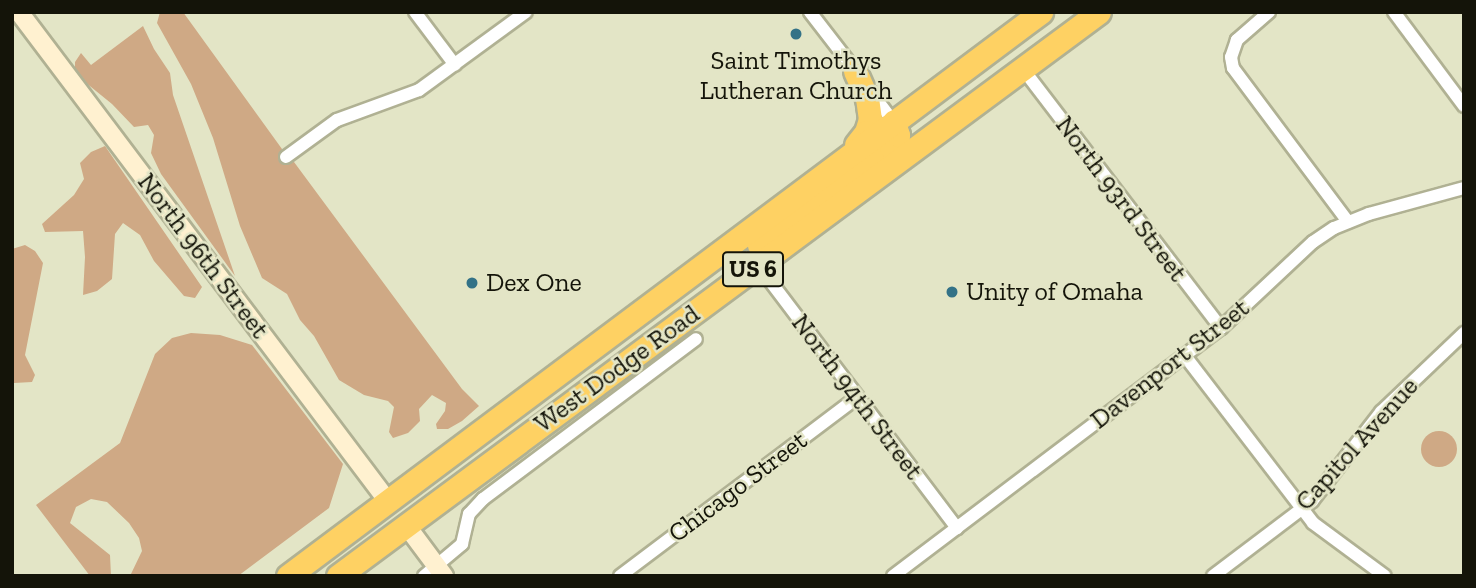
<!DOCTYPE html>
<html>
<head>
<meta charset="utf-8">
<style>
  body { margin:0 }
  #map { position:relative; width:1476px; height:588px; overflow:hidden; background:#e3e5c6; font-family:"Zilla Slab",serif }
  div>[style] { position:absolute }
  .green>* { inset:0; background:#cfa985 }
  .round { border-radius:50% }
  .roads { filter:drop-shadow(2px 0 #b0b193) drop-shadow(-2px 0 #b0b193) drop-shadow(0 2px #b0b193) drop-shadow(0 -2px #b0b193) }
  .street>* { height:12px; margin:-6px; padding:0 6px; transform-origin:6px; border-radius:6px; background:#fff }
  .secondary>* { height:18px; margin:-9px; padding:0 9px; transform-origin:9px; border-radius:9px; background:#fff1d0 }
  .highway>* { height:23px; margin:-11.5px; padding:0 11.5px; transform-origin:11.5px; border-radius:11.5px; background:#fed163 }
  .dots>* { width:19px; height:19px; translate:-50% -50%; box-sizing:border-box; border:4px solid #e3e5c6; border-radius:50% }
  span { translate:-50% -50%; white-space:nowrap; text-align:center; line-height:1.15; -webkit-text-stroke:5px #e3e5c6; paint-order:stroke }
  .shield-label span { padding:2px 5px; background:#e3e5c6; border:2px solid; border-radius:5px; -webkit-text-stroke-width:0 }
  .shield-label { font-size:24px; color:#141409; font-weight:700 }
  .poi-label { font-size:26px; color:#141409 }
  .left { translate:0 -50%; text-align:left }
  .street-label { font-size:26px; color:#141409 }
  .frame { position:absolute; inset:0; border:14px solid #141409; pointer-events:none }
</style>
</head>
<body>
<div id="map">
  <div class="green">
    <i style="clip-path:polygon(160px 12px,183px 12px,282px 149px,281px 156px,288px 162px,294px 162px,462px 389px,479px 406px,462px 421px,448px 429px,437px 429px,436px 424px,445px 411px,446px 403px,432px 395px,419px 409px,420px 421px,408px 433px,393px 438px,389px 432px,394px 407px,388px 401px,364px 395px,339px 380px,314px 336px,300px 320px,287px 294px,262px 278px,240px 226px,213px 138px,191px 84px,157px 23px)"></i>
    <i style="clip-path:polygon(143px 26px,154px 49px,170px 73px,173px 95px,235px 276px,161px 174px,151px 153px,154px 135px,148px 125px,134px 127px,112px 104px,75px 74px,75px 62px,81px 53px,91px 65px)"></i>
    <i style="clip-path:polygon(105px 146px,202px 287px,195px 298px,184px 296px,154px 261px,140px 235px,123px 223px,115px 234px,112px 279px,97px 291px,83px 295px,85px 257px,83px 231px,45px 232px,42px 224px,74px 195px,84px 179px,80px 163px,91px 152px)"></i>
    <i style="clip-path:polygon(25px 245px,35px 251px,43px 263px,25px 355px,35px 375px,32px 382px,14px 383px,12px 386px,12px 249px)"></i>
    <i style="clip-path:polygon(191px 333px,220px 335px,252px 345px,343px 464px,329px 508px,238px 576px,130px 576px,142px 551px,139px 538px,129px 523px,107px 502px,91px 499px,76px 507px,70px 523px,110px 555px,111px 576px,90px 576px,36px 505px,120px 443px,155px 354px,172px 338px)"></i>
    <i class="round" style="left:1421px;top:431px;width:36px;height:36px"></i>
  </div>
  <div class="roads">
    <div class="street">
      <i style="left:415px;top:12px;width:66px;rotate:53deg"></i>
      <i style="left:810px;top:12px;width:78px;rotate:52.3deg"></i>
      <i style="left:1269px;top:12px;width:43px;rotate:138.8deg"></i>
      <i style="left:1237px;top:40px;width:18px;rotate:109deg"></i>
      <i style="left:1231px;top:57px;width:11px;rotate:80deg"></i>
      <i style="left:1233px;top:68px;width:192px;rotate:53.2deg"></i>
      <i style="left:1394px;top:12px;width:117px;rotate:53.3deg"></i>
      <i style="left:1023px;top:69px;width:326px;rotate:52.6deg"></i>
      <i style="left:871px;top:92px;width:38px;rotate:53deg"></i>
      <i style="left:286px;top:157px;width:63px;rotate:-36deg"></i>
      <i style="left:337px;top:120px;width:87px;rotate:-20.1deg"></i>
      <i style="left:419px;top:90px;width:132px;rotate:-36.1deg"></i>
      <i style="left:758px;top:265px;width:330px;rotate:52.9deg"></i>
      <i style="left:1185px;top:356px;width:210px;rotate:52.5deg"></i>
      <i style="left:1313px;top:523px;width:89px;rotate:36.4deg"></i>
      <i style="left:424px;top:576px;width:50px;rotate:-40.1deg"></i>
      <i style="left:462px;top:544px;width:31px;rotate:-77deg"></i>
      <i style="left:469px;top:514px;width:21px;rotate:-47deg"></i>
      <i style="left:483px;top:499px;width:266px;rotate:-36.9deg"></i>
      <i style="left:620px;top:576px;width:296px;rotate:-37deg"></i>
      <i style="left:893px;top:576px;width:411px;rotate:-37.1deg"></i>
      <i style="left:1221px;top:328px;width:126px;rotate:-43.1deg"></i>
      <i style="left:1313px;top:242px;width:25px;rotate:-34deg"></i>
      <i style="left:1334px;top:228px;width:38px;rotate:-22deg"></i>
      <i style="left:1369px;top:214px;width:98px;rotate:-15.3deg"></i>
      <i style="left:1213px;top:576px;width:124px;rotate:-37.1deg"></i>
      <i style="left:1312px;top:501px;width:113px;rotate:-52.2deg"></i>
      <i style="left:1381px;top:412px;width:115px;rotate:-43.6deg"></i>
    </div>
    <div class="secondary">
      <i style="left:19px;top:12px;width:611px;rotate:52.98deg"></i>
      <i style="left:406px;top:525px;width:64px;rotate:53.3deg"></i>
    </div>
    <div class="highway">
      <i style="left:855px;top:71px;width:30px;rotate:66deg"></i>
      <i style="left:867px;top:98px;width:21px;rotate:82deg"></i>
      <i style="left:870px;top:119px;width:14px;rotate:107deg"></i>
      <i style="left:866px;top:132px;width:16px;rotate:128deg"></i>
      <i style="left:759px;top:245px;width:164px;rotate:-36.6deg"></i>
      <i style="left:891px;top:147px;width:14px;rotate:-60deg"></i>
      <i style="left:898px;top:135px;width:14px;rotate:-107deg"></i>
      <i style="left:288px;top:576px;width:941px;rotate:-36.83deg"></i>
      <i style="left:338px;top:576px;width:947px;rotate:-36.54deg"></i>
    </div>
  </div>
  <div class="dots">
    <i style="left:796px;top:34px;background:#337287"></i>
    <i style="left:472px;top:283px;background:#337287"></i>
    <i style="left:952px;top:292px;background:#337287"></i>
  </div>
  <div class="shield-label">
    <span style="left:753px;top:269px">US 6</span>
  </div>
  <div class="poi-label">
    <span style="left:796px;top:76px">Saint Timothys<br>Lutheran Church</span>
    <span class="left" style="left:486px;top:283px">Dex One</span>
    <span class="left" style="left:966px;top:292px">Unity of Omaha</span>
  </div>
  <div class="street-label">
    <span style="left:1121px;top:199px;rotate:53deg">North 93rd Street</span>
    <span style="left:203px;top:256px;rotate:53deg">North 96th Street</span>
    <span style="left:1170px;top:364px;rotate:-38deg">Davenport Street</span>
    <span style="left:617px;top:369px;rotate:-36deg">West Dodge Road</span>
    <span style="left:857px;top:397px;rotate:53deg">North 94th Street</span>
    <span style="left:1357px;top:444px;rotate:-48deg">Capitol Avenue</span>
    <span style="left:738px;top:487px;rotate:-37deg">Chicago Street</span>
  </div>
  <div class="frame"></div>
</div>
</body>
</html>
